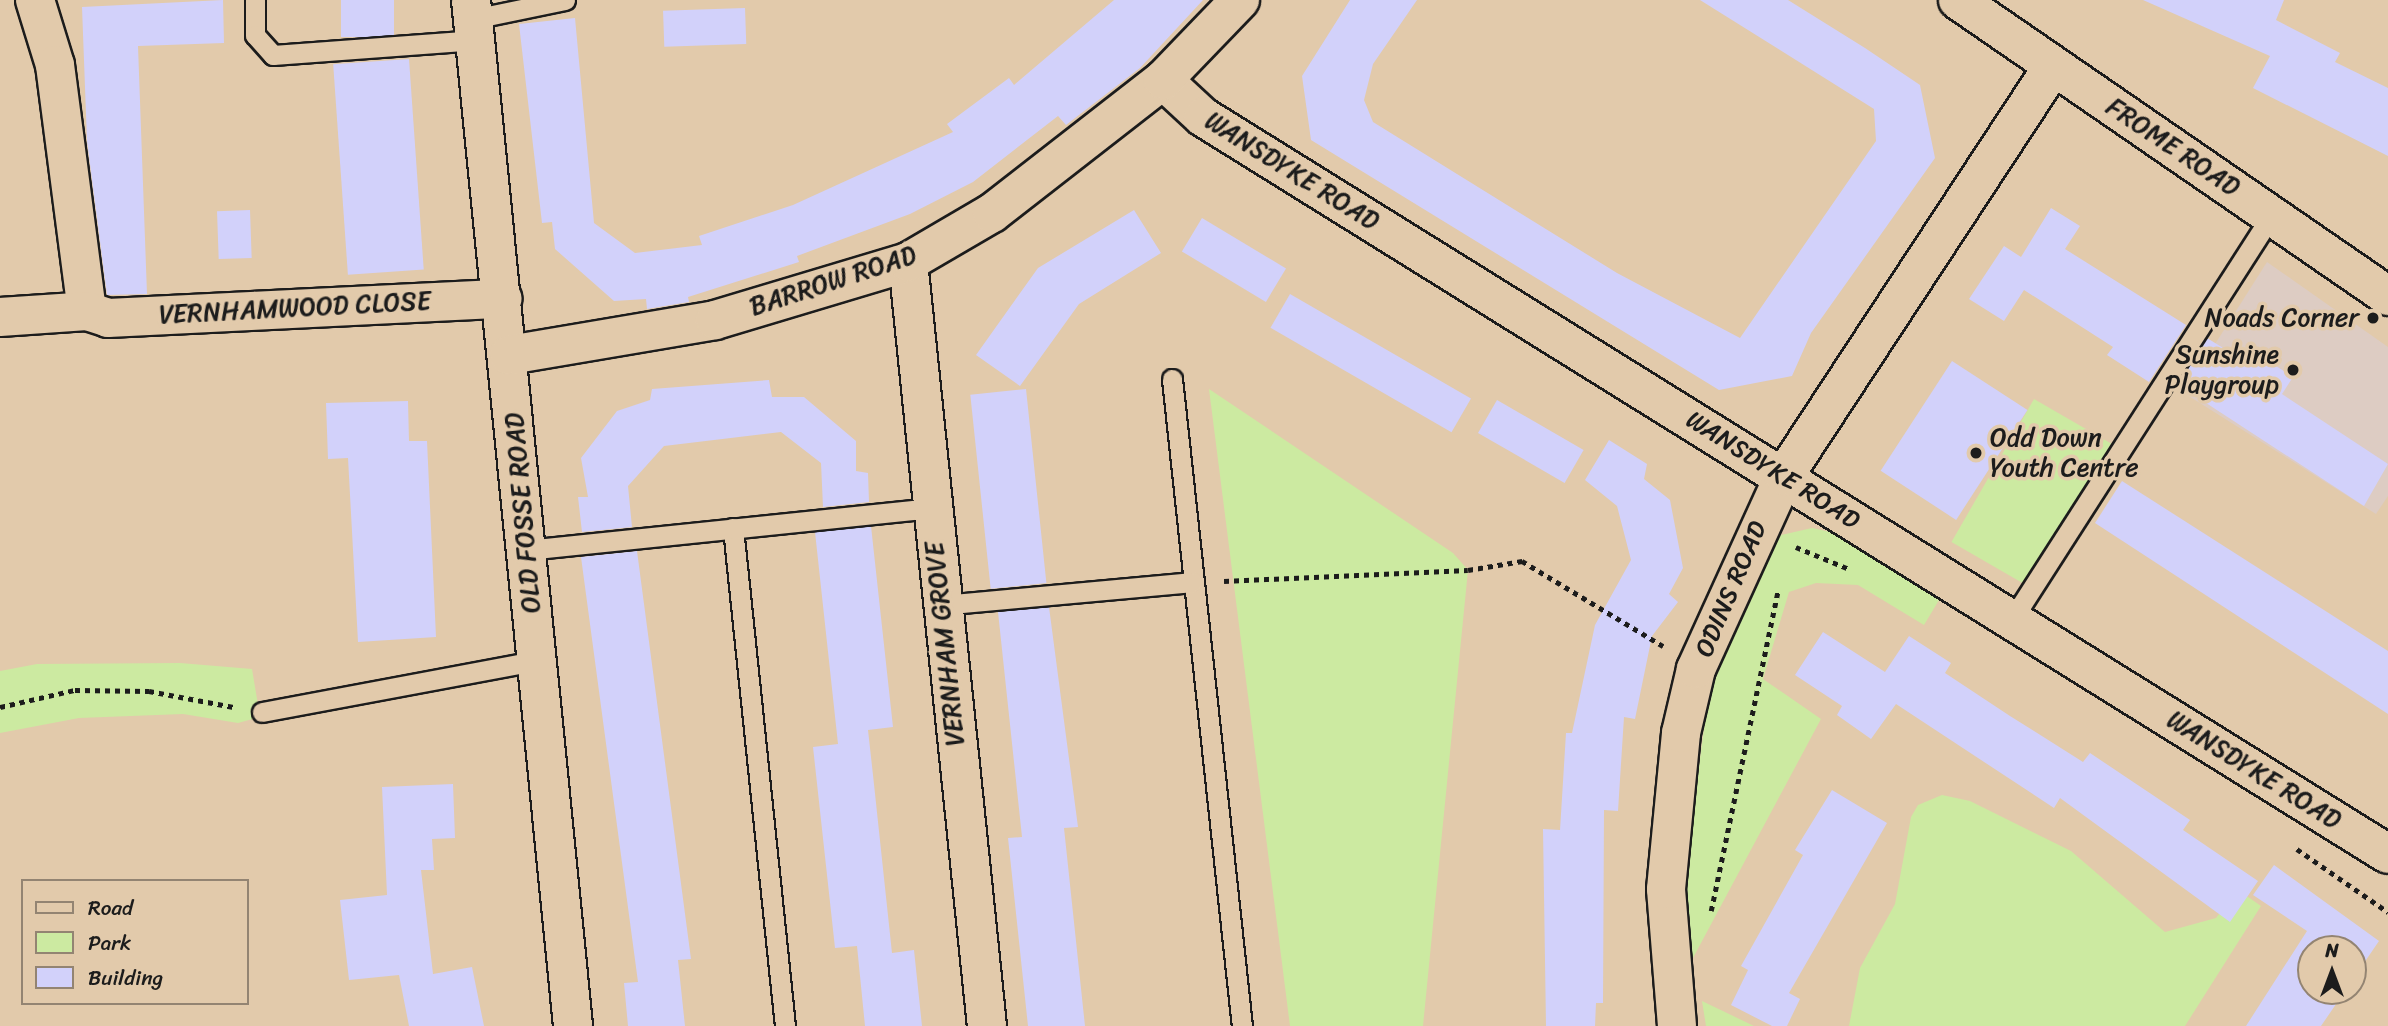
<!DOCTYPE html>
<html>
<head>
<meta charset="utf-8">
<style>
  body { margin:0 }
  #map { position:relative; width:2388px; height:1026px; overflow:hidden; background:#e2caab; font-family:Sriracha,sans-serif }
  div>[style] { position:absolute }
  .built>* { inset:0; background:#ddccc3 }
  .green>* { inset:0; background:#cceaa1; transform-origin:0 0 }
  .building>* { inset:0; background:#d2d1fa; transform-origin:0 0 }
  .path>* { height:4.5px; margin-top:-2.25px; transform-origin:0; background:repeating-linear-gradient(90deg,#1c1c1c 0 5px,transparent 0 10px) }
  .roads { filter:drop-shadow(2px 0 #1c1c1c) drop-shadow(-2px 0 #1c1c1c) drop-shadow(0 2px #1c1c1c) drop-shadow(0 -2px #1c1c1c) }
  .lane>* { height:19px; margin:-9.5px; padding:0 9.5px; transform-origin:9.5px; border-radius:9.5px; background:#e2caab }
  .street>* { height:38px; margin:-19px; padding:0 19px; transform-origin:19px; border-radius:19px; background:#e2caab }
  .secondary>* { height:38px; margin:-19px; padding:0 19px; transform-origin:19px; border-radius:19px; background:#e2caab }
  .dots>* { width:19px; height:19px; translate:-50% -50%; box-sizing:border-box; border:4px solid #e2caab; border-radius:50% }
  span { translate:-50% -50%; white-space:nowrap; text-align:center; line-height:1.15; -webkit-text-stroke:7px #e2caab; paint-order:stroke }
  .street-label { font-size:26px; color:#1c1c1c }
  .poi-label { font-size:26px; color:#1c1c1c }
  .right { translate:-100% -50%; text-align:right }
  .left { translate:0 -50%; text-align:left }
  .legend { position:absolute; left:21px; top:879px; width:228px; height:126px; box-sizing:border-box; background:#e2caab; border:2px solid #938472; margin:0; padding:9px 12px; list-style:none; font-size:21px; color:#1c1c1c }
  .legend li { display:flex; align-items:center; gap:14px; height:35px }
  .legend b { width:35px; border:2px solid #938472 }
  .north { position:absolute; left:2297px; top:935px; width:70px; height:70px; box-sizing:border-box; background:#e2caab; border:2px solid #938472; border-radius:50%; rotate:0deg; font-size:19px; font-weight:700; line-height:28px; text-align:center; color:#1c1c1c }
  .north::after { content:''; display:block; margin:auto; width:24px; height:32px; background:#1c1c1c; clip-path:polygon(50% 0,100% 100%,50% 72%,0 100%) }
</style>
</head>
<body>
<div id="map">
  <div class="built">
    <i style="clip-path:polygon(2267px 262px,2388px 347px,2388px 496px,2376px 514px,2184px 393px)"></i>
  </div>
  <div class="green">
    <i style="clip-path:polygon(1209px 389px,1453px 553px,1468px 570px,1423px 1026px,1290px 1026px)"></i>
    <i style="left:2034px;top:399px;width:89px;height:165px;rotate:30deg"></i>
    <i style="clip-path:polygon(1812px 528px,1849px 536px,1942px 595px,1924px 625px,1858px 585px,1816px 583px,1789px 592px,1763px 679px,1821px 719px,1686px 971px,1681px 898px,1716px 641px,1772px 537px)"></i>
    <i style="clip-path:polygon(180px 663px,252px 669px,260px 717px,238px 723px,183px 714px,79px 718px,0 733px,0 671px,37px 664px)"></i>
    <i style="clip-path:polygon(1942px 795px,1970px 801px,2071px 851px,2165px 932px,2216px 918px,2238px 890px,2261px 906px,2185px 1026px,1849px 1026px,1860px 968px,1895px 904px,1911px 817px,1918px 805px)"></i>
    <i style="clip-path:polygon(1702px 1001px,1754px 1026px,1706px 1026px)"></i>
  </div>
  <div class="building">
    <i style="clip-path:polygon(223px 0,224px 43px,138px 46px,147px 294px,107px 295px,87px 141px,82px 7px)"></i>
    <i style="left:341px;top:0;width:53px;height:37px"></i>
    <i style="clip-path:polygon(1114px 0,1203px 0,1140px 68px,1066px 125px,1058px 116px,973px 182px,910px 214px,797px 256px,799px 262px,688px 297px,689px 302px,647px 309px,646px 299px,614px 301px,555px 249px,552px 222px,542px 223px,519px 24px,575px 18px,594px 223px,635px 253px,702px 245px,699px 236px,793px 205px,953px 132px,947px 124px,1009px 78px,1014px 85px)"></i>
    <i style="clip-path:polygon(1350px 0,1417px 0,1373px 64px,1364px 100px,1373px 122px,1617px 273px,1740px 338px,1876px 141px,1874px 109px,1700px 0,1788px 0,1865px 48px,1920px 85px,1935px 158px,1811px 333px,1792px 376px,1719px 390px,1311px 140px,1302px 76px)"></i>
    <i style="clip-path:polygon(2143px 0,2284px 0,2276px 20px,2340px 53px,2335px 62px,2388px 88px,2388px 156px,2253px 88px,2270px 56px)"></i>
    <i style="left:745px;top:8px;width:36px;height:82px;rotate:88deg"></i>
    <i style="left:409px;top:59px;width:211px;height:76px;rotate:86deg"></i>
    <i style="clip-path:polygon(2051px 208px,2080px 226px,2065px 249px,2186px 325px,2149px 382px,2107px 355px,2113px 347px,2024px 290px,2004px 321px,1969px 299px,2004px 246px,2021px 257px)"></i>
    <i style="left:250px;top:210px;width:48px;height:33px;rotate:88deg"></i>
    <i style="clip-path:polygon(1134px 210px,1161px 253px,1079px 304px,1020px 386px,976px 355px,1038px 268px)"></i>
    <i style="left:1202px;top:218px;width:98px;height:39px;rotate:31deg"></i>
    <i style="left:1290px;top:294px;width:209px;height:39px;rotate:30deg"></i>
    <i style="clip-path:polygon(2207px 338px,2241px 359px,2248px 348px,2293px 377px,2282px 394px,2388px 464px,2364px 506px,2177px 384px)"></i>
    <i style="left:1952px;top:361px;width:90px;height:131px;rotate:33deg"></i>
    <i style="clip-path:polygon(769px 380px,772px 397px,804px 397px,856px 441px,856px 471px,868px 473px,869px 502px,823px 507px,821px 463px,781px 432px,664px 446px,628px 486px,632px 527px,582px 532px,578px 497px,588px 497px,581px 458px,617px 411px,650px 400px,652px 389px)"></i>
    <i style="left:1026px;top:389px;width:195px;height:56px;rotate:84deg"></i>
    <i style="left:1497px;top:400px;width:100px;height:38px;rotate:30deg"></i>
    <i style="clip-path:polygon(408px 401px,409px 441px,427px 441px,436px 637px,358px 642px,348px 458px,328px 459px,326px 403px)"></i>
    <i style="clip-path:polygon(1609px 440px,1647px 464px,1644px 479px,1670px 500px,1683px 568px,1669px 594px,1678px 602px,1652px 636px,1635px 719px,1624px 717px,1618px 811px,1604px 810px,1603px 1003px,1596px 1003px,1595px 1026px,1546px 1026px,1543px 829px,1560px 830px,1566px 733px,1572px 733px,1595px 625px,1631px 560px,1617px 506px,1585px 480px)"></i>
    <i style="clip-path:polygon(2122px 481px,2388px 651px,2388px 714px,2095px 523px)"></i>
    <i style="clip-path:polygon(871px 526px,893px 727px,868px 730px,873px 775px,892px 953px,914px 950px,922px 1026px,865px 1026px,857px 946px,835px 948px,813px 747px,838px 744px,815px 532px)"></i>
    <i style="clip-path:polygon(637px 551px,691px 959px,678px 960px,685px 1026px,628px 1026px,624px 983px,638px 982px,581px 557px)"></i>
    <i style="clip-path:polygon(1049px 607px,1078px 827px,1064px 828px,1085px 1026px,1028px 1026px,1008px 838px,1022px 837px,998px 612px)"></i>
    <i style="clip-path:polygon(1823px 632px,1885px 672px,1909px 636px,1951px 663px,1945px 673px,2010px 716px,2083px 762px,2090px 753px,2190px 820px,2183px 830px,2258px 881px,2230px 922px,2060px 798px,2054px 808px,1896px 704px,1871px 739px,1837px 715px,1842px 706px,1795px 675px)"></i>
    <i style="clip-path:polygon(453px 784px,455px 838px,432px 839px,434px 870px,421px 870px,433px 974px,472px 967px,484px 1026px,409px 1026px,399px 975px,349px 980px,340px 900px,387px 895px,382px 787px)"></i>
    <i style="clip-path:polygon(1832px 790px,1887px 823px,1789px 993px,1800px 999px,1787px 1026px,1772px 1026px,1731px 1005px,1748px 970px,1741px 966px,1803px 855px,1795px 850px)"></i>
    <i style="clip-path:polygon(2274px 865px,2379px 941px,2353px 979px,2353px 949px,2311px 949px,2311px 991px,2345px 991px,2321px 1026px,2246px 1026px,2307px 931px,2253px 895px)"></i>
  </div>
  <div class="path">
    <i style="left:1796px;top:547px;width:57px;rotate:22.5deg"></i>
    <i style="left:1224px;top:581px;width:244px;rotate:-2.6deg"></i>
    <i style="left:1468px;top:570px;width:55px;rotate:-9.5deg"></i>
    <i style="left:1522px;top:561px;width:165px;rotate:31.1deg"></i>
    <i style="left:0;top:707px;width:77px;rotate:-12.8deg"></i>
    <i style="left:75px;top:690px;width:74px;rotate:0.8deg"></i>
    <i style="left:149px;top:691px;width:86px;rotate:10.7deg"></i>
    <i style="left:2297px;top:849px;width:111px;rotate:34.7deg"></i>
    <i style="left:1711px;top:911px;width:327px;rotate:-78.2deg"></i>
  </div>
  <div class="roads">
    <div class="lane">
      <i style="left:255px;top:0;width:35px;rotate:90deg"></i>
      <i style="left:255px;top:35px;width:27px;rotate:48deg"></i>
      <i style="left:273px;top:55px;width:204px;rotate:-4.2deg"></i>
      <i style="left:473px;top:19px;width:94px;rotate:-11.7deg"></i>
      <i style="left:1172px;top:379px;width:651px;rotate:83.83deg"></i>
      <i style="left:733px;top:528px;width:501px;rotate:84.04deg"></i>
      <i style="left:526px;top:550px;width:406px;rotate:-5.9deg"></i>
      <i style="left:941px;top:605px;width:252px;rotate:-5.2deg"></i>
      <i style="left:2013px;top:618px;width:480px;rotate:-57.3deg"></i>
      <i style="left:262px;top:712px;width:278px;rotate:-10.6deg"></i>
    </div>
    <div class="street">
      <i style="left:35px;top:0;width:68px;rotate:72.9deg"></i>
      <i style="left:55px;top:65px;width:248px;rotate:82.6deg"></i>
      <i style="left:87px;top:311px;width:22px;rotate:18deg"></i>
      <i style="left:108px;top:318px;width:395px;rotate:-2.8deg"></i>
      <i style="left:471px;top:0;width:1031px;rotate:84.32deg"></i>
      <i style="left:1163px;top:80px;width:54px;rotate:42.8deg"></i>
      <i style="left:1203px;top:117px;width:1395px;rotate:31.88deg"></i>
      <i style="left:908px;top:262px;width:768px;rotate:84.1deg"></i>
      <i style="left:0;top:317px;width:87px;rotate:-3.9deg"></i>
      <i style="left:509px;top:355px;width:209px;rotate:-9.6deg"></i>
      <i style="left:715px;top:320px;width:202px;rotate:-16.7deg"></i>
      <i style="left:908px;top:262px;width:97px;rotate:-30.3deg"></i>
      <i style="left:992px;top:213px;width:217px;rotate:-37.9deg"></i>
      <i style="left:1163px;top:80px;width:111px;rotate:-46.1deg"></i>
      <i style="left:1677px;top:1026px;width:137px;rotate:-94.6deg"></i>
      <i style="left:1666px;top:889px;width:157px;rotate:-84.5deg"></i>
      <i style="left:1681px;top:733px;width:66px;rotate:-76.8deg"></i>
      <i style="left:1696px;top:669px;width:212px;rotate:-65.5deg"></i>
      <i style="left:1784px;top:476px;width:490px;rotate:-56.7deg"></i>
    </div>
    <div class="secondary">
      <i style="left:1958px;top:0;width:522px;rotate:34.54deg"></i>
    </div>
  </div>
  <div class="dots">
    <i style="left:2373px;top:318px;background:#1c1c1c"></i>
    <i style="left:2293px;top:370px;background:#1c1c1c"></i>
    <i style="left:1976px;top:453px;background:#1c1c1c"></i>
  </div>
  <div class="street-label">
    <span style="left:2173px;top:147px;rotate:34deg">FROME ROAD</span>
    <span style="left:1292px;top:171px;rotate:32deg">WANSDYKE ROAD</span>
    <span style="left:833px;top:281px;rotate:-18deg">BARROW ROAD</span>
    <span style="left:295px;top:308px;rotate:-3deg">VERNHAMWOOD CLOSE</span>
    <span style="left:1773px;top:470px;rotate:32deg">WANSDYKE ROAD</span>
    <span style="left:523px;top:513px;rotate:-95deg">OLD FOSSE ROAD</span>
    <span style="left:1731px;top:589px;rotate:-67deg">ODINS ROAD</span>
    <span style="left:945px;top:644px;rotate:-96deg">VERNHAM GROVE</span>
    <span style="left:2254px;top:770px;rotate:32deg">WANSDYKE ROAD</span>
  </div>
  <div class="poi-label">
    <span class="right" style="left:2359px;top:318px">Noads Corner</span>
    <span class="right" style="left:2279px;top:370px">Sunshine<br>Playgroup</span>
    <span class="left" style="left:1990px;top:453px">Odd Down<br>Youth Centre</span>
  </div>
  <ul class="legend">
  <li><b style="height:9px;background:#e2caab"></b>Road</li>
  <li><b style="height:19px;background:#cceaa1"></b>Park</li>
  <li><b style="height:19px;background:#d2d1fa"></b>Building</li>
  </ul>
  <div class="north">N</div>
</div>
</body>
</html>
